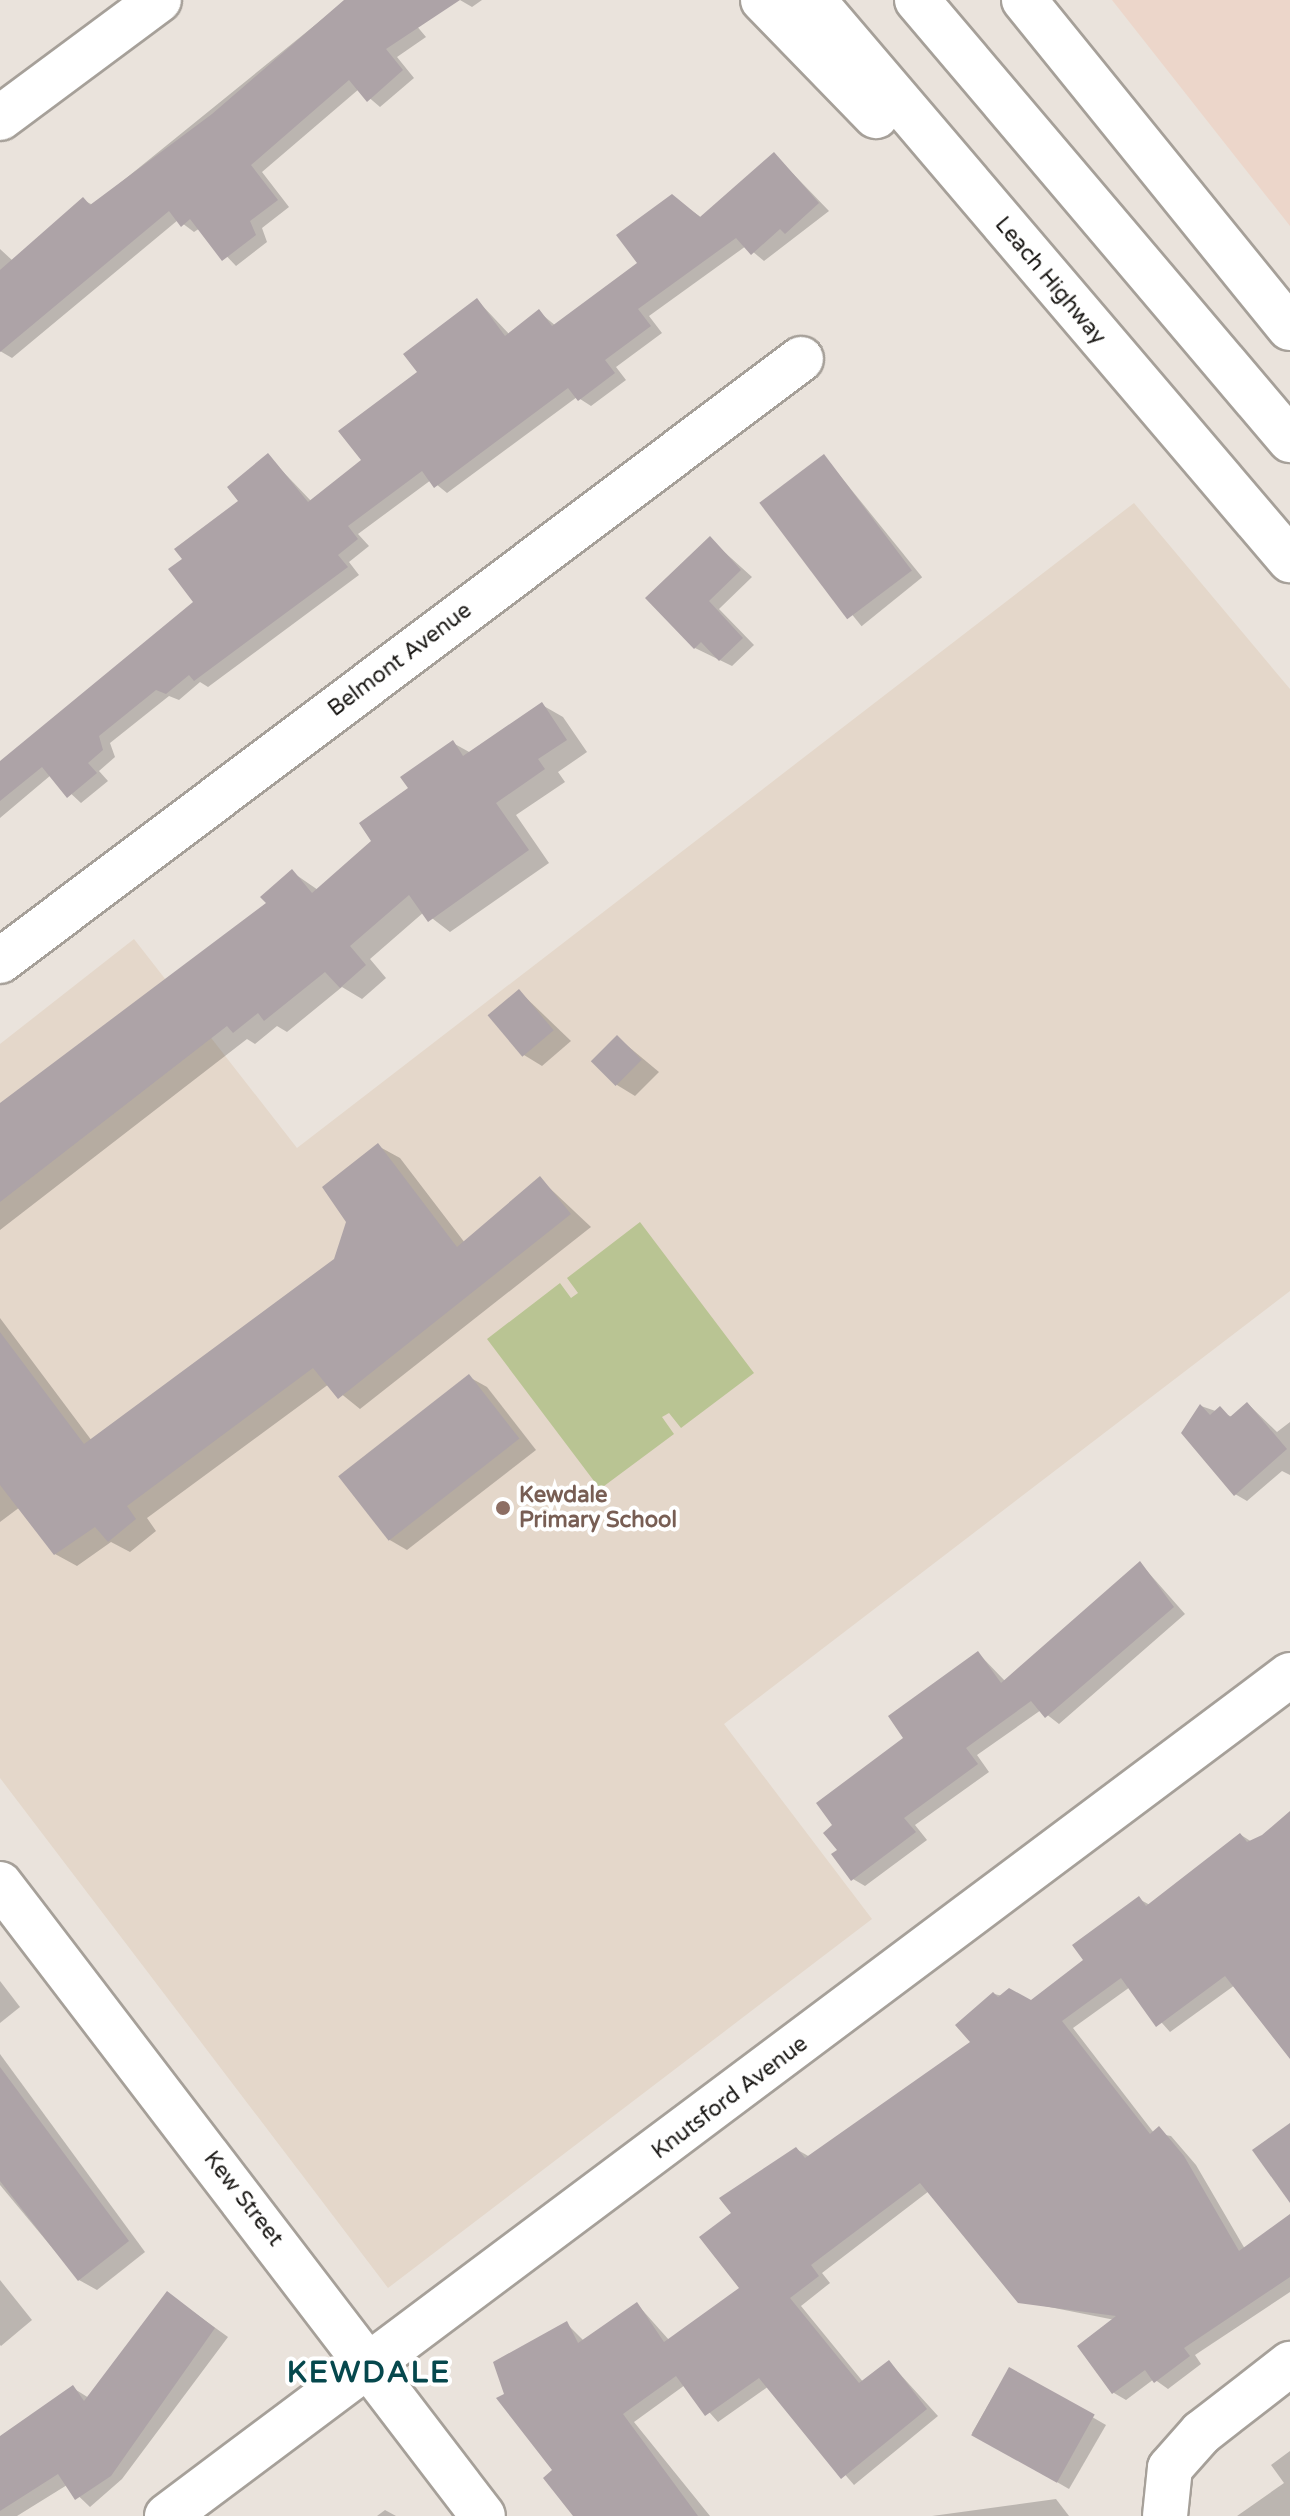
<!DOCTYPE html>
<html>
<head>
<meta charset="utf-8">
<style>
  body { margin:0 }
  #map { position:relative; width:1290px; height:2516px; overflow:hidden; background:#eae3dc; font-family:"Varela Round",sans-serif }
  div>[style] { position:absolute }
  .industrial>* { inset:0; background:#ecd6ca }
  .built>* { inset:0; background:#e4d7ca }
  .green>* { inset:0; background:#b9c493 }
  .shadow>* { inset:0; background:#0003; transform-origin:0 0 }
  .building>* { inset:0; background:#ada3a7; transform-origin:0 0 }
  .roads { filter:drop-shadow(2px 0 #a6a099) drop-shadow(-2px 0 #a6a099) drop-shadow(0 2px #a6a099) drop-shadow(0 -2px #a6a099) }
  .street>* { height:44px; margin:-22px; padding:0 22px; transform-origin:22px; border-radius:22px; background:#fff }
  .highway>* { height:44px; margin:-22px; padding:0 22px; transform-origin:22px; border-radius:22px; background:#fff }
  .dots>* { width:22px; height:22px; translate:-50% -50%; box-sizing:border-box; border:4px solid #fff; border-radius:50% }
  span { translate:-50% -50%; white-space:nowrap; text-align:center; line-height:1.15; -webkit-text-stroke:8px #fff; paint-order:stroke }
  .street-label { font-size:22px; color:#1b1916 }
  .education-label { font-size:22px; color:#785e54; font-weight:700 }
  .left { translate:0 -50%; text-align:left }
  .district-label { font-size:30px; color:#06484d; font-weight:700; letter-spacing:2px }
</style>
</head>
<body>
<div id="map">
  <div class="industrial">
    <i style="clip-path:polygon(1112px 0,1290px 0,1290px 226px)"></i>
  </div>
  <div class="built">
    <i style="clip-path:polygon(1134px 503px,1290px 689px,1290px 1291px,724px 1724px,872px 1919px,388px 2288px,0 1778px,0 1044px,134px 939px,297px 1148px)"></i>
  </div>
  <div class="green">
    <i style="clip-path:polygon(640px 1222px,754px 1373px,681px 1428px,669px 1413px,662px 1417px,674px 1434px,600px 1489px,487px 1339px,560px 1283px,571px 1298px,578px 1293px,567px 1278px)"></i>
  </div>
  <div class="shadow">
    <i style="clip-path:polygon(346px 0,395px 0,426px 37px,397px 57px,414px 78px,380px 107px,359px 89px,262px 172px,289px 207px,262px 228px,267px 242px,236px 266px,200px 228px,194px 232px,178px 220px,12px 358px,0 351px,0 249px,13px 261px,83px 200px,93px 205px)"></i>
    <i style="clip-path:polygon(460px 0,482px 0,472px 7px)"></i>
    <i style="clip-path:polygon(774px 154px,829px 211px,764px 261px,746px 246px,649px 316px,662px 333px,616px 367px,626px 380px,591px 406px,577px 397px,447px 493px,431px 480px,358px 534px,369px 546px,349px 562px,359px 575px,208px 687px,200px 682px,179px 700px,169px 696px,110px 743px,115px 757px,99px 771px,108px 781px,81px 803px,51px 775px,0 818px,0 763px,196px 602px,185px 559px,241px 501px,268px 456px,312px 502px,363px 461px,477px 300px,510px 335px,539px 312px,556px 326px,639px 264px,672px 197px,702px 218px)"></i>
    <i style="left:824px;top:456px;width:156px;height:78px;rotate:51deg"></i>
    <i style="clip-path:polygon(710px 539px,752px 577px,719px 609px,754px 645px,732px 666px,695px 648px)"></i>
    <i style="clip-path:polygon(542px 705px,563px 717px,587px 752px,558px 772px,565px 782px,516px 815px,549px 863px,450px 932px,424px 912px,370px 959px,386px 978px,362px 999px,342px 987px,287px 1032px,277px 1026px,255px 1044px,247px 1039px,0 1230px,0 1109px,269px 904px,292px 872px,318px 890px,374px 841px,453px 743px,471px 753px)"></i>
    <i style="clip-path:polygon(520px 992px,571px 1041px,542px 1066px,524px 1055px)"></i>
    <i style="clip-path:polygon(617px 1037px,659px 1072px,635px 1096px,617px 1085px)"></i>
    <i style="clip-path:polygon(378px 1146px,400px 1158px,465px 1243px,540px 1179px,591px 1227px,360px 1409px,329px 1384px,147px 1518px,156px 1531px,130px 1552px,111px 1542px,77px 1566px,55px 1554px,20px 1507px,0 1522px,0 1318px,92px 1441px,335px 1260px)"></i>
    <i style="clip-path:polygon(469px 1377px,487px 1387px,536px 1450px,407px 1550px,388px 1539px)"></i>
    <i style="clip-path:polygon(1248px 1404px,1277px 1432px,1290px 1422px,1290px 1475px,1282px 1471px,1247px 1501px,1235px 1494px,1201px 1406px,1233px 1417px)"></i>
    <i style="clip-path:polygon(1140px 1563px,1185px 1614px,1059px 1724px,1041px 1710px,977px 1755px,989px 1772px,915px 1825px,927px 1840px,865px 1886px,853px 1879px,839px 1851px,906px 1738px,978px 1653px,1006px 1682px)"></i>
    <i style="clip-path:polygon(1290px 1814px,1290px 2056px,1235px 1985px,1170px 2032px,1130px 1987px,1073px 2028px,1154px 2133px,1171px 2136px,1196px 2165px,1245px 2249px,1290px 2216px,1290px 2292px,1195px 2355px,1201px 2364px,1168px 2389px,1154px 2379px,1126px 2400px,1114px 2393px,1115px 2320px,1019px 2301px,929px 2191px,822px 2273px,830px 2283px,801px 2306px,864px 2383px,889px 2362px,938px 2416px,854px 2485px,769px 2386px,718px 2422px,685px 2385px,634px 2422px,710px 2516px,590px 2516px,507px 2395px,567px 2324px,584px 2341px,637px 2304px,669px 2340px,742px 2289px,733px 2213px,796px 2149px,810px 2157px,973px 2042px,994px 1994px,1031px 2002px,1086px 1961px,1139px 1899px,1150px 1905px,1241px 1835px,1252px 1842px,1263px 1837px)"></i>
    <i style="clip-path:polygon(0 1981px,20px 2007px,0 2023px)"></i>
    <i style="clip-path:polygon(0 2054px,145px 2252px,97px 2290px,79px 2280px,0 2185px)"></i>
    <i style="clip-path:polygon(0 2280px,32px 2320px,1px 2346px,0 2345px)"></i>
    <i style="clip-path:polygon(167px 2293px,228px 2337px,122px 2479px,90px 2507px,67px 2485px,17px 2516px,0 2516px,0 2438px,73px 2388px,89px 2398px)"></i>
    <i style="left:1009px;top:2369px;width:112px;height:74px;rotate:30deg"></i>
    <i style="clip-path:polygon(1290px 2451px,1290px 2516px,1237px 2516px,1284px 2483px,1271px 2465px)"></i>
    <i style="clip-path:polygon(1056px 2499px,1069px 2516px,932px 2516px)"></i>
    <i style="clip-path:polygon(385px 2510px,396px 2516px,377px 2516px)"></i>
  </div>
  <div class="building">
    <i style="clip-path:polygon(344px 0,460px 0,386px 49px,403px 70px,367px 102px,349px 80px,251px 165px,278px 200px,250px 221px,256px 235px,222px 261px,190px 219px,181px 227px,169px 211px,0 352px,0 270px,83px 197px,90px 205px,212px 114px)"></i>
    <i style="clip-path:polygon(774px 152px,819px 203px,785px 234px,780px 229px,751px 255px,736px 238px,638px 309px,651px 326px,605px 360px,615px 373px,578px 401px,568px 388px,434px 488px,422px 471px,348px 526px,358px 539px,338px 555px,348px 567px,194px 681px,189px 675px,166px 694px,156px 690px,99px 736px,103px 750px,88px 763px,97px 773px,67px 798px,42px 767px,0 801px,0 761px,193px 602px,168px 569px,182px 559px,174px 549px,238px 501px,227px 487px,268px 453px,308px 502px,361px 460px,338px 431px,417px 372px,403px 354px,477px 298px,505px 336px,539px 309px,552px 326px,637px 263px,616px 235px,672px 194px,700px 217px)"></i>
    <i style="left:824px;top:454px;width:146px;height:81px;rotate:53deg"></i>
    <i style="clip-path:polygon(710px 536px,741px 570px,709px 601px,743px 638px,719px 661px,701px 642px,694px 649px,645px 598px)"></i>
    <i style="clip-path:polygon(542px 702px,567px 740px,538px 759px,545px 769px,496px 803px,529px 850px,428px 922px,409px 895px,350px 946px,366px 965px,340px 988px,325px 972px,264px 1021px,258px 1013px,233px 1033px,227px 1026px,0 1202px,0 1103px,266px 903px,260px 897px,292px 869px,312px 893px,371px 841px,359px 823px,408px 788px,400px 777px,453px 740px,463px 756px)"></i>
    <i style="left:519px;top:989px;width:54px;height:41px;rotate:50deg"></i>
    <i style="left:617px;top:1035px;width:35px;height:37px;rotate:45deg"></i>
    <i style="clip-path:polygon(378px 1143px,457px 1247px,540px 1176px,571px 1214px,338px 1399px,313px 1368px,127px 1506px,136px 1519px,108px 1542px,95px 1527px,54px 1555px,0 1485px,0 1332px,84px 1444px,334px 1259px,346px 1222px,322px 1187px)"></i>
    <i style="left:469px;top:1374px;width:82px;height:166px;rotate:52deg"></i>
    <i style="clip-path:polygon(1247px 1402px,1287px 1449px,1234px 1496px,1181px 1433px,1200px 1404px,1210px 1415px,1220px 1406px,1230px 1417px)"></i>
    <i style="clip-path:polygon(1140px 1561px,1174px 1607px,1045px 1718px,1031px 1701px,966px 1748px,978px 1764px,904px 1818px,916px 1832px,851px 1881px,831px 1854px,837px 1850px,823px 1833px,832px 1825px,816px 1803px,903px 1738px,888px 1716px,978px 1651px,1001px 1683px)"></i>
    <i style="clip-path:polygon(1290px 1811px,1290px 2059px,1225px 1976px,1156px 2027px,1121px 1978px,1062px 2021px,1150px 2134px,1159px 2126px,1184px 2156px,1239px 2251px,1290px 2214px,1290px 2277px,1184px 2348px,1190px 2356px,1154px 2383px,1145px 2370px,1112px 2394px,1077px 2346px,1116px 2316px,1018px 2303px,920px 2183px,811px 2265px,819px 2276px,790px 2298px,859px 2383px,889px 2360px,927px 2409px,841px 2479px,759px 2378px,705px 2416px,676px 2376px,623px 2414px,698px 2516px,573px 2516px,543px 2478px,552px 2470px,496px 2398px,504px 2394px,493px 2362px,567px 2321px,578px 2343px,637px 2302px,664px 2342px,739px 2288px,699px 2237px,731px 2213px,719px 2198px,796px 2147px,805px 2158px,970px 2042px,955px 2025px,993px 1992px,998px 1997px,1009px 1988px,1031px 2000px,1083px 1960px,1072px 1945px,1139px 1896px,1146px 1906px,1240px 1833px,1247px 1842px,1262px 1835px)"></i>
    <i style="clip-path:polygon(0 2067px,129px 2241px,78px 2281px,0 2181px)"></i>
    <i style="clip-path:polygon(1290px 2123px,1290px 2203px,1252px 2150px)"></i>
    <i style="clip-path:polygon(167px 2291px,215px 2328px,111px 2476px,75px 2500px,58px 2474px,0 2511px,0 2436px,73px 2385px,84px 2401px)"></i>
    <i style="left:1009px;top:2367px;width:98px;height:78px;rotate:29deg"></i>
  </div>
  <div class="roads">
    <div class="street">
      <i style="left:0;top:118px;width:198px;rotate:-36.6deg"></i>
      <i style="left:0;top:961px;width:1002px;rotate:-36.93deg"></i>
      <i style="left:0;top:1884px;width:795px;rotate:52.61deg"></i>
      <i style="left:167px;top:2516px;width:1403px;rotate:-36.83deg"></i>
      <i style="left:1165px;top:2516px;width:48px;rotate:-84.1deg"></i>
      <i style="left:1170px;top:2468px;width:47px;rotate:-48.5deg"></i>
      <i style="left:1201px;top:2433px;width:113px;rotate:-37.8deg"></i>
    </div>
    <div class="highway">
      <i style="left:763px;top:0;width:162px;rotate:45.8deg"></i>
      <i style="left:813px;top:0;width:736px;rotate:49.58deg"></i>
      <i style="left:917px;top:0;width:577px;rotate:49.71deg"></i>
      <i style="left:1024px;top:0;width:422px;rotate:51deg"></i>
    </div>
  </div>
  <div class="dots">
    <i style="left:503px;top:1508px;background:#8d6e63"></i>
  </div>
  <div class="street-label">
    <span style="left:1050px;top:281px;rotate:50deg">Leach Highway</span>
    <span style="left:400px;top:660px;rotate:-37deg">Belmont Avenue</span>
    <span style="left:730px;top:2098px;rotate:-37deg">Knutsford Avenue</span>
    <span style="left:243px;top:2199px;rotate:52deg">Kew Street</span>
  </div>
  <div class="education-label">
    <span class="left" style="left:519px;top:1508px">Kewdale<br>Primary School</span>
  </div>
  <div class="district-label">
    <span style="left:369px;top:2373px">KEWDALE</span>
  </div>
</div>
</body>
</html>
